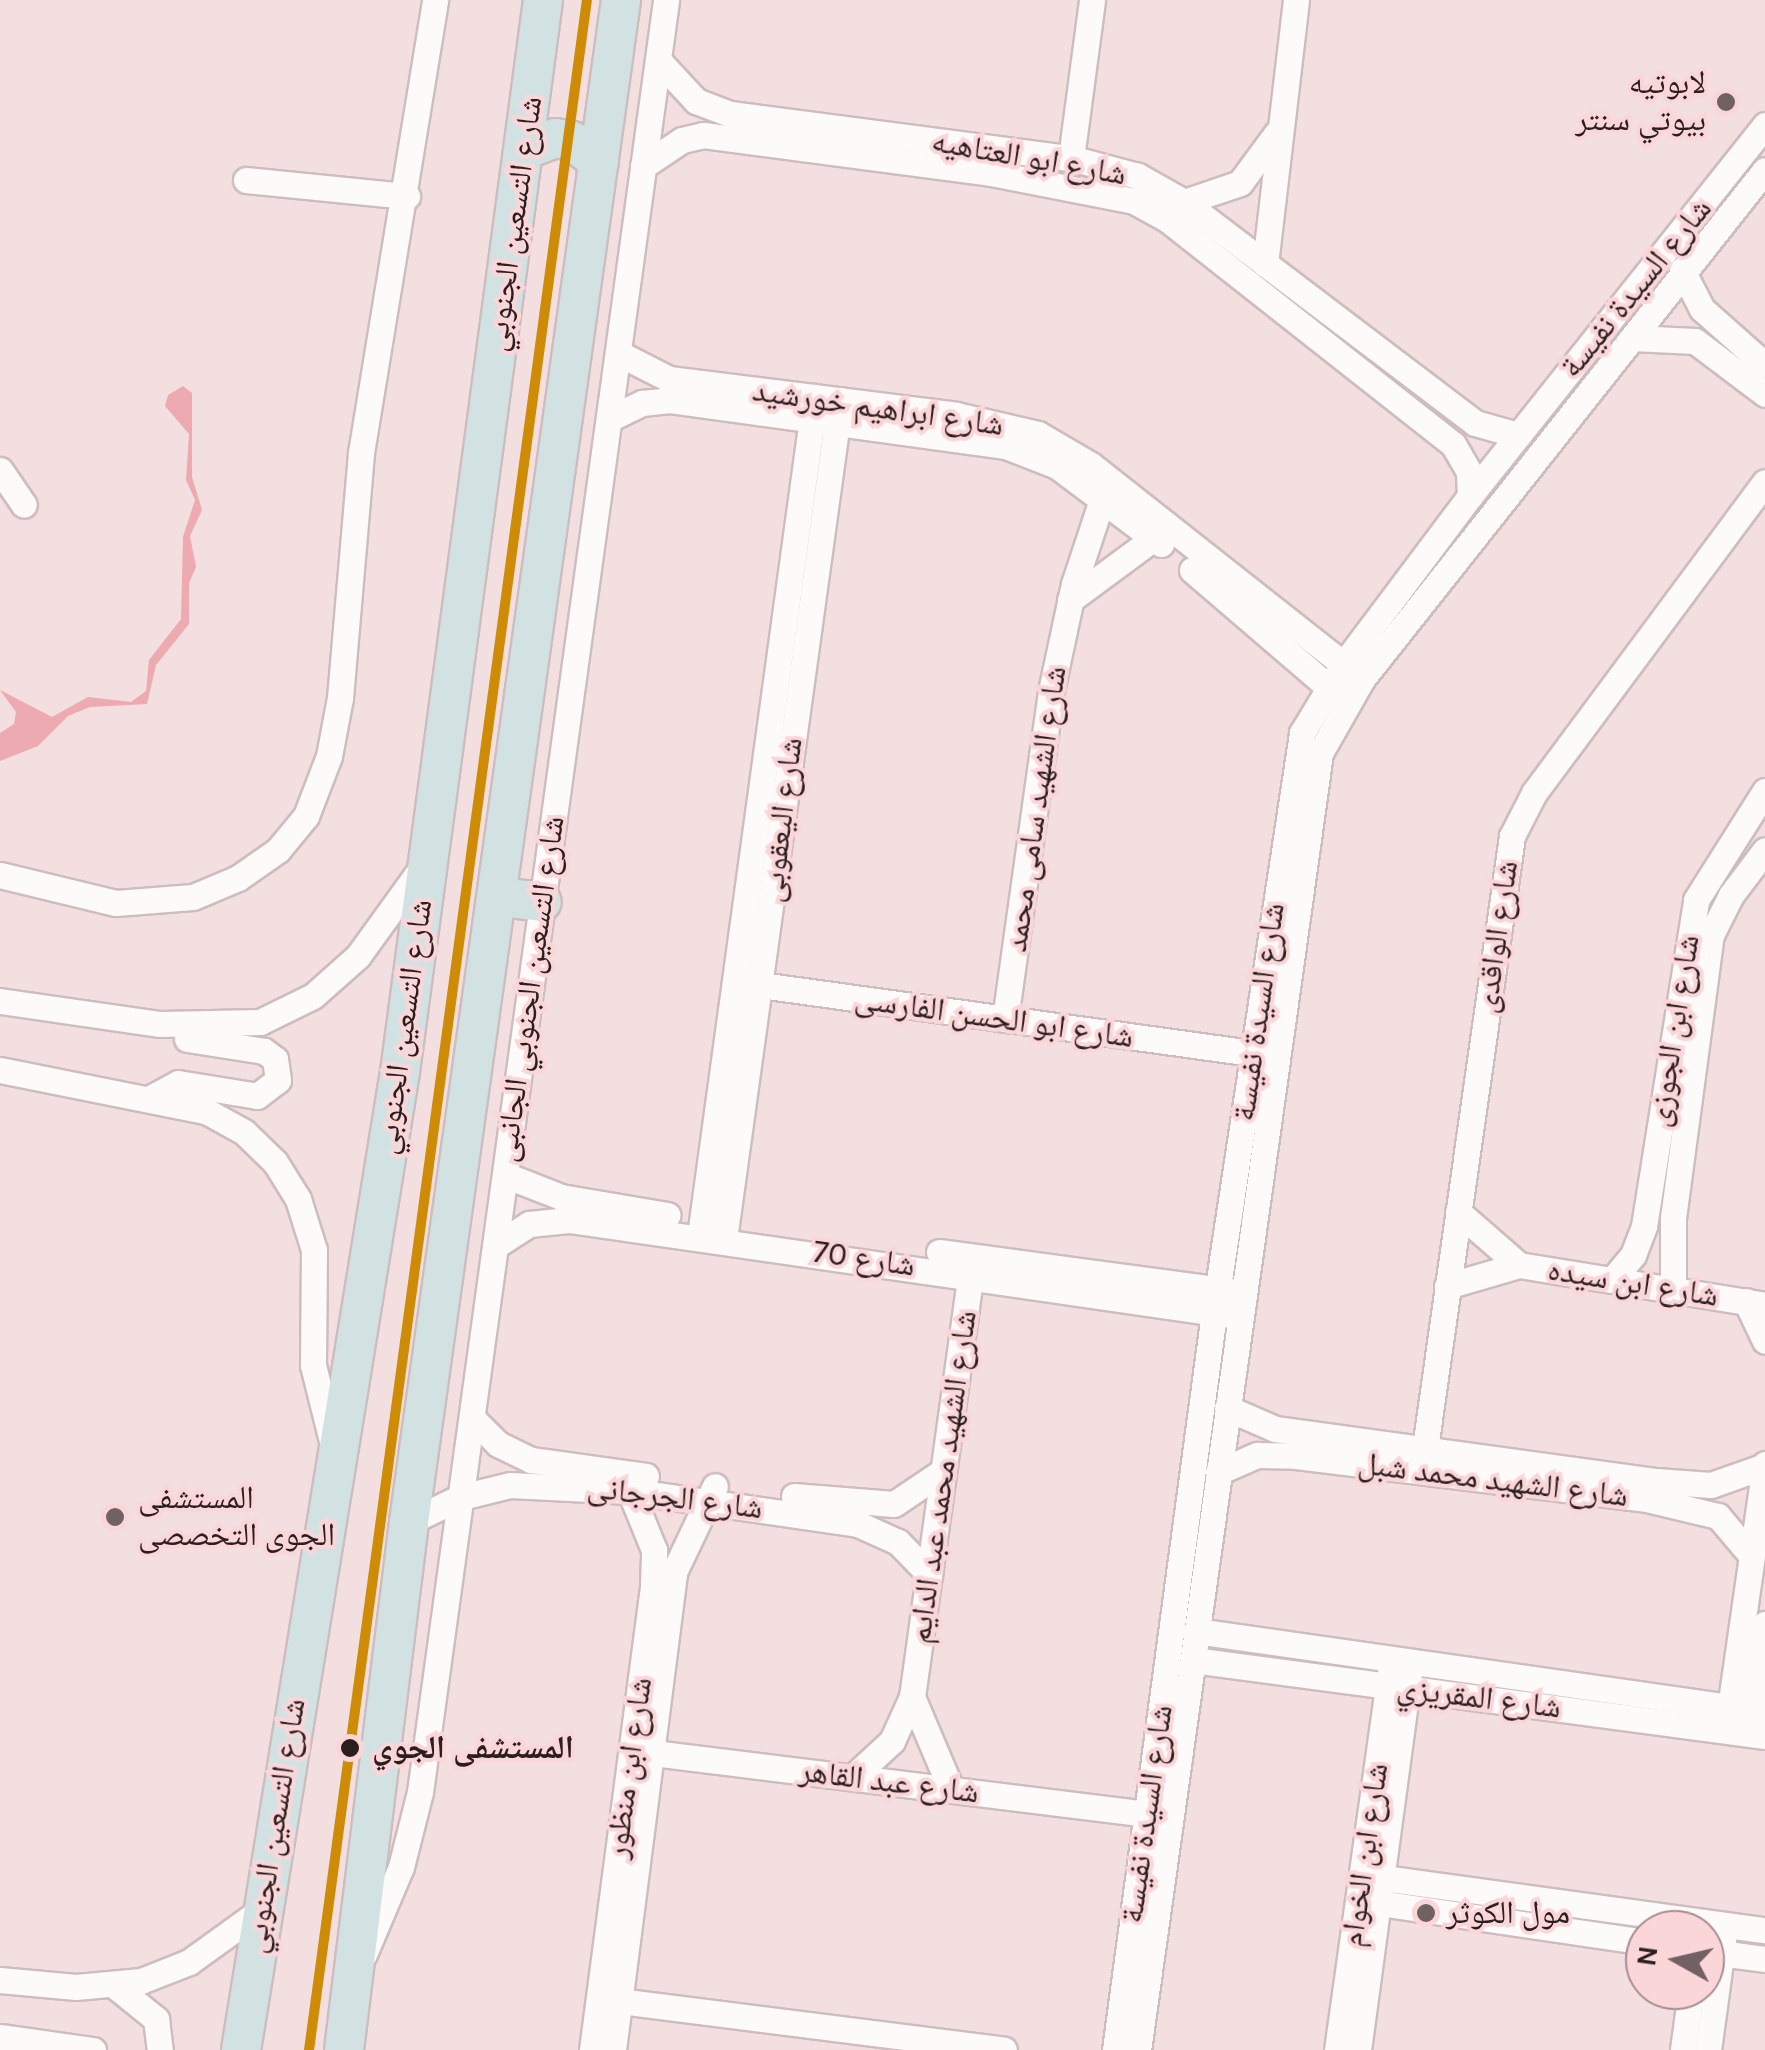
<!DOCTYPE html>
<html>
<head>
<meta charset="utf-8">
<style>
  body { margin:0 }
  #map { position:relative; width:1765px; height:2050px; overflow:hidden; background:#f3dee0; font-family:Karla,"Noto Naskh Arabic",sans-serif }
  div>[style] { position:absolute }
  .water>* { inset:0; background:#edaab0 }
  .roads { filter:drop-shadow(2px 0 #cdbdbe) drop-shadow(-2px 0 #cdbdbe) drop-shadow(0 2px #cdbdbe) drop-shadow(0 -2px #cdbdbe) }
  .minor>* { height:25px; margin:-12.5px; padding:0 12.5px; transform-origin:12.5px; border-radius:12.5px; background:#fdfafa }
  .highway>* { height:38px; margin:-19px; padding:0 19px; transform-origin:19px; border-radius:19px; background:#d2e2e3 }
  .metro-1>* { height:10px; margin:-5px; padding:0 5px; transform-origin:5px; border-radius:5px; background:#ce8b06 }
  .dots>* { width:28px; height:28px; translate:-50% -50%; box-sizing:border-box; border:5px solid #fbd6d9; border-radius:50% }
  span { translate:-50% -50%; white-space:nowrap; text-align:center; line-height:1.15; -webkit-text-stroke:8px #fbd6d9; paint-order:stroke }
  .poi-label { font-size:32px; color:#2b1e1f }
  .right { translate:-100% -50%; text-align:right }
  .left { translate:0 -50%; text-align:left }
  .street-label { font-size:32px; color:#2b1e1f }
  .stop-label { font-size:32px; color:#2b1e1f; font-weight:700 }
  .north { position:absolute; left:1625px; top:1910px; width:100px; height:100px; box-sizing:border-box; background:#fbd6d9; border:2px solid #a88c8f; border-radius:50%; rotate:278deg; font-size:28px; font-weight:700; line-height:40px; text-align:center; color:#2b1e1f }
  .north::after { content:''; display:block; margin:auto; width:35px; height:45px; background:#716163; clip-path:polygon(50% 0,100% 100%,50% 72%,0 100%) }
</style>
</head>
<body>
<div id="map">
  <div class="water">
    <i style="clip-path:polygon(183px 386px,192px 393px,192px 477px,202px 510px,190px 536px,196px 567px,189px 583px,189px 624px,156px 665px,147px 704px,90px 707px,68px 716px,38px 746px,0 761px,0 733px,14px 724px,16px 712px,0 690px,52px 717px,88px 697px,131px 702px,146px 691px,149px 660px,181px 619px,183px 537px,195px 500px,186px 480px,189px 434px,165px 406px,168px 395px)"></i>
  </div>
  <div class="roads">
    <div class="minor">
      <i style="left:658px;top:60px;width:56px;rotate:47.2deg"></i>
      <i style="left:696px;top:101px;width:36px;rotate:21deg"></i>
      <i style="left:730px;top:114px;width:344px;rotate:7.4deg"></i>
      <i style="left:1071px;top:158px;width:69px;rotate:15deg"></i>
      <i style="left:1138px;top:176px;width:53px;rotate:29.5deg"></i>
      <i style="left:1184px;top:202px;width:365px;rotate:37.2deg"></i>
      <i style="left:1475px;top:423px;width:45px;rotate:15.6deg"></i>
      <i style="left:1071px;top:158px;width:159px;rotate:-82.4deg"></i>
      <i style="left:643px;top:166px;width:47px;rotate:-33.7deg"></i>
      <i style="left:682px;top:140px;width:22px;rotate:-13deg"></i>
      <i style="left:703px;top:135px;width:290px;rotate:7.5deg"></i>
      <i style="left:991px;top:173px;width:146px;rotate:11.1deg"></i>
      <i style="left:1134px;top:201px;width:39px;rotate:29deg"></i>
      <i style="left:1168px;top:220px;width:362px;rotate:38.2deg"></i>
      <i style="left:1453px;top:444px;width:32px;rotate:60deg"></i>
      <i style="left:1469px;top:472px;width:24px;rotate:88deg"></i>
      <i style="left:246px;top:180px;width:162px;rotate:5.7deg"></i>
      <i style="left:1184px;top:202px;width:59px;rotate:-18.7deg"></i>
      <i style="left:1240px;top:183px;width:61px;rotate:-53.7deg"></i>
      <i style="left:1265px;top:264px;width:266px;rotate:-83.3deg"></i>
      <i style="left:1682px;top:270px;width:44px;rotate:62.9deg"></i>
      <i style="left:1702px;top:309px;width:84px;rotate:41.6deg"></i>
      <i style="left:1632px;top:338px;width:63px;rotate:2.7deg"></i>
      <i style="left:1695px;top:341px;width:88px;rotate:37.1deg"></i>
      <i style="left:618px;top:353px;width:57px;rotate:27deg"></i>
      <i style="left:669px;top:379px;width:289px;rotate:7.1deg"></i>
      <i style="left:956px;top:415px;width:84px;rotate:13deg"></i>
      <i style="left:1038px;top:434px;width:61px;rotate:30.3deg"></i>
      <i style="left:1091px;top:465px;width:335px;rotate:38.3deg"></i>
      <i style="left:609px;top:419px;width:37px;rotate:-26deg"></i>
      <i style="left:642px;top:403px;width:28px;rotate:-6deg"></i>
      <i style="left:670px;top:400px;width:339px;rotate:7.8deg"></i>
      <i style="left:1006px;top:446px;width:55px;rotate:21.4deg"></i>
      <i style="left:1057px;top:466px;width:130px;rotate:36.9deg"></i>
      <i style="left:0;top:470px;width:42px;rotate:55.6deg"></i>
      <i style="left:1192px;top:570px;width:195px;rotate:40.6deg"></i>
      <i style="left:1070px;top:600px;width:119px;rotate:-36.5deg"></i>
      <i style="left:0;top:875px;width:119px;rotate:13.6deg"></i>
      <i style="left:116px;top:903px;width:77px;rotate:-4.5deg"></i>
      <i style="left:193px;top:897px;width:49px;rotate:-22.9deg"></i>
      <i style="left:238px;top:878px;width:49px;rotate:-35deg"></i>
      <i style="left:278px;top:850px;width:44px;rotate:-50.5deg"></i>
      <i style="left:306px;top:816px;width:64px;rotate:-69deg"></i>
      <i style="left:329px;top:756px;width:59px;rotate:-79.3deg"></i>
      <i style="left:340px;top:698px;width:246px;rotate:-85.1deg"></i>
      <i style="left:361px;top:453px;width:459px;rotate:-80.7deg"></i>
      <i style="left:746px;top:983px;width:511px;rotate:7.88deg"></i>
      <i style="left:0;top:1001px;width:162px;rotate:8.2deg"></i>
      <i style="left:160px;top:1024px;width:100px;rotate:-1.1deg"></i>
      <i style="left:260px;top:1022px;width:59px;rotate:-26.1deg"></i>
      <i style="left:313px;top:996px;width:60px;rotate:-41.6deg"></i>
      <i style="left:358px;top:956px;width:106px;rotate:-54.2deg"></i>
      <i style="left:1005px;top:1019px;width:331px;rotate:-82deg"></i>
      <i style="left:1051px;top:691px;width:109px;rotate:-77.9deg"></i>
      <i style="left:1074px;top:584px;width:104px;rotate:-71.6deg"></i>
      <i style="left:0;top:1070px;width:210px;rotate:11.3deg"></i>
      <i style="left:206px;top:1111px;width:43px;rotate:28.9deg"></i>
      <i style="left:244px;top:1132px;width:43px;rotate:44.1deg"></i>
      <i style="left:275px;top:1162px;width:44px;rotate:58.1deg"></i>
      <i style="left:298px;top:1199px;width:53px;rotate:72.6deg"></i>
      <i style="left:314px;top:1250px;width:115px;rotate:90.5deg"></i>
      <i style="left:313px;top:1365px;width:91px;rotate:76deg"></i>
      <i style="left:154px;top:1096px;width:27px;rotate:-28deg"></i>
      <i style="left:178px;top:1083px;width:80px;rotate:9.3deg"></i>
      <i style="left:257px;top:1096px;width:26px;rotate:-37deg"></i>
      <i style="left:278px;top:1080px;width:21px;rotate:-98deg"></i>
      <i style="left:275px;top:1059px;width:14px;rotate:-144deg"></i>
      <i style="left:264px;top:1051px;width:78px;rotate:-171.1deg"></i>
      <i style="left:505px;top:1175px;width:60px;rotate:21.4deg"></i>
      <i style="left:561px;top:1197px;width:108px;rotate:9.6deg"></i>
      <i style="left:1458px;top:1212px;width:81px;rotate:41deg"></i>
      <i style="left:700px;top:1236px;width:847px;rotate:-82.2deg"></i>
      <i style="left:724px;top:1239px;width:847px;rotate:-82.13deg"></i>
      <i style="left:495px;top:1246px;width:40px;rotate:-32.9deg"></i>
      <i style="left:529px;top:1224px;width:40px;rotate:-5.7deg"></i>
      <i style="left:569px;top:1220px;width:669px;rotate:8.17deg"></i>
      <i style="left:939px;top:1252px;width:295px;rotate:7.6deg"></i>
      <i style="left:1612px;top:1280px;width:33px;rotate:-50deg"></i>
      <i style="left:1633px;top:1255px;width:31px;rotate:-69deg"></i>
      <i style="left:1644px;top:1226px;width:330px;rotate:-80.9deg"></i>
      <i style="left:1696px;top:900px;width:129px;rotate:-57.7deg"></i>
      <i style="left:1447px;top:1286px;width:75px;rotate:-16.3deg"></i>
      <i style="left:1519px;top:1265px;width:249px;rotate:9.2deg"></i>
      <i style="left:1673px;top:1289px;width:71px;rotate:-90deg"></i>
      <i style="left:1673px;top:1218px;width:286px;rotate:-82.4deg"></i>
      <i style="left:1711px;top:935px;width:45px;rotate:-63.4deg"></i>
      <i style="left:1731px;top:895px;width:56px;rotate:-52.9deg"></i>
      <i style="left:1746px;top:1301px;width:44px;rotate:64.6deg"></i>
      <i style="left:1227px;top:1408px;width:52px;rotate:23.6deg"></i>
      <i style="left:1275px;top:1429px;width:385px;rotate:7.8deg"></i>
      <i style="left:1656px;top:1481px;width:55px;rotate:4.2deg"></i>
      <i style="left:1711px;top:1485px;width:57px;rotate:-19.4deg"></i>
      <i style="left:472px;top:1418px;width:37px;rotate:45deg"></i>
      <i style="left:498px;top:1444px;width:37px;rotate:26deg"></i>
      <i style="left:531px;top:1460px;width:116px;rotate:7.9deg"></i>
      <i style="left:1422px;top:1469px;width:639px;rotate:-81.91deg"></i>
      <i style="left:1512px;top:836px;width:48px;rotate:-62.9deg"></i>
      <i style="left:1534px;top:793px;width:387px;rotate:-53.4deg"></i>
      <i style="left:1218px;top:1472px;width:43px;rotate:-23.6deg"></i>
      <i style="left:1257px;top:1455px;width:39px;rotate:1deg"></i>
      <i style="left:1296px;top:1456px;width:354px;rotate:7deg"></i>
      <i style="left:1647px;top:1499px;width:73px;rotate:13.5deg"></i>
      <i style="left:1718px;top:1516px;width:51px;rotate:49.8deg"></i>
      <i style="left:794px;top:1496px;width:100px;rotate:4.6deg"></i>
      <i style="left:894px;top:1504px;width:59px;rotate:-34deg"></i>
      <i style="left:409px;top:1522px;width:58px;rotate:-25.7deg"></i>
      <i style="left:461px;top:1497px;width:50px;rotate:-13.8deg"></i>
      <i style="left:510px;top:1485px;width:120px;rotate:2.9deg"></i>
      <i style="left:630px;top:1491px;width:230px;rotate:8.2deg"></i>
      <i style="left:858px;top:1524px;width:44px;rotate:24.2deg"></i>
      <i style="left:898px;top:1542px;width:45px;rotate:45.9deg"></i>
      <i style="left:1196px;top:1631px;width:575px;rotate:8.1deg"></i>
      <i style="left:1193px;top:1660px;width:577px;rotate:7.57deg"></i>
      <i style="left:912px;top:1697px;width:100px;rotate:67deg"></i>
      <i style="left:1728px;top:1722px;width:261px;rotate:-81.8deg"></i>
      <i style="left:1752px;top:1724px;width:101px;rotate:-82.6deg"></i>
      <i style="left:637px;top:1751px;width:514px;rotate:7.04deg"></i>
      <i style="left:853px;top:1777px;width:53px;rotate:-42.7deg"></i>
      <i style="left:892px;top:1741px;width:48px;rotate:-65.6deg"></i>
      <i style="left:912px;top:1697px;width:442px;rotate:-82.1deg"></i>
      <i style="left:1383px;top:1878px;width:386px;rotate:7.8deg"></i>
      <i style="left:1379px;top:1903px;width:269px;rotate:8.3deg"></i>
      <i style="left:1705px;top:1951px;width:61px;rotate:7.6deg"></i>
      <i style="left:364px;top:1954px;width:95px;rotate:-67deg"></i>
      <i style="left:401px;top:1867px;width:77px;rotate:-75.8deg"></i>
      <i style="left:420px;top:1792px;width:1809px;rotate:-82.18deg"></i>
      <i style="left:0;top:1980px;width:76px;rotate:5.3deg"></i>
      <i style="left:76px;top:1987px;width:65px;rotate:-5.3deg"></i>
      <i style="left:141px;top:1981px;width:52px;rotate:-21.6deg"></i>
      <i style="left:189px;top:1962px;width:89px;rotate:-35.8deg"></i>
      <i style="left:115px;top:1986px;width:53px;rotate:38.8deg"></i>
      <i style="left:156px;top:2019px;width:31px;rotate:83deg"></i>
      <i style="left:603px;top:1999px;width:404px;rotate:7.2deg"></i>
      <i style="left:0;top:2037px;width:94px;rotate:8deg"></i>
      <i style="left:592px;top:2050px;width:470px;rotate:-82.5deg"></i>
      <i style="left:653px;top:1584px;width:34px;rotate:-88deg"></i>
      <i style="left:654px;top:1550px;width:64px;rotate:-112.1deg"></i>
      <i style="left:613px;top:2050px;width:482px;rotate:-82.7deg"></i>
      <i style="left:674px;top:1572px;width:95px;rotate:-64.5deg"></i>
      <i style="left:1115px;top:2050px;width:744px;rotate:-82.35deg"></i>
      <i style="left:1214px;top:1313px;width:587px;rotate:-81.37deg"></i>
      <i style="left:1302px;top:733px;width:79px;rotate:-58.9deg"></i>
      <i style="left:1343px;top:665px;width:211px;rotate:-53.1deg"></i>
      <i style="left:1470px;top:496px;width:474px;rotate:-51.5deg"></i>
      <i style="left:1138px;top:2050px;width:1310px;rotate:-82.01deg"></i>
      <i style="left:1320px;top:753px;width:85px;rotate:-60.4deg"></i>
      <i style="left:1362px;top:679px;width:649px;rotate:-51.63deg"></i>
      <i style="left:1337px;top:2050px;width:383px;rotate:-82deg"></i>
      <i style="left:1358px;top:2050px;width:380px;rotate:-82.3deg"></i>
      <i style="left:1683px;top:2050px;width:61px;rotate:-82.4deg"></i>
      <i style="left:1708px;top:2050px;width:125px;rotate:-82.2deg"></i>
    </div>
    <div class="highway">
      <i style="left:524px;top:150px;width:33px;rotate:-21deg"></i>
      <i style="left:555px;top:138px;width:17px;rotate:10deg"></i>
      <i style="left:572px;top:141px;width:34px;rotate:37deg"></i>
      <i style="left:500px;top:897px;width:42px;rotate:6.8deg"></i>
      <i style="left:241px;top:2050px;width:991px;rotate:-80.77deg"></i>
      <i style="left:400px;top:1072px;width:1081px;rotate:-82.4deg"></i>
      <i style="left:344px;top:2050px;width:532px;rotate:-82.98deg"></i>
      <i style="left:409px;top:1522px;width:1537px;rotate:-82.07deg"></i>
    </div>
  </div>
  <div class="metro-1">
    <i style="left:309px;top:2050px;width:2069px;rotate:-82.28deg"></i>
  </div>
  <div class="dots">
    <i style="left:1726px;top:102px;background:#716163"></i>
    <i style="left:115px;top:1517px;background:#716163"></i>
    <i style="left:350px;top:1748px;background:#2b1e1f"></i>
    <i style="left:1426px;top:1913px;background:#716163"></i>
  </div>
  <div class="poi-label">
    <span class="right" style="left:1706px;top:102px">لابوتيه<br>بيوتي سنتر</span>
    <span class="left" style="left:138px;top:1517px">المستشفى<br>الجوى التخصصى</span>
    <span class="left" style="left:1446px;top:1913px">مول الكوثر</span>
  </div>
  <div class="street-label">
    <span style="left:1029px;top:158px;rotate:10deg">شارع ابو العتاهيه</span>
    <span style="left:514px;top:224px;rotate:-82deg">شارع التسعين الجنوبي</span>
    <span style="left:1636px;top:288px;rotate:-51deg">شارع السيدة نفيسة</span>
    <span style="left:878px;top:408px;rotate:8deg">شارع ابراهيم خورشيد</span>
    <span style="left:1036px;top:809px;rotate:-82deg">شارع الشهيد سامى محمد</span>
    <span style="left:782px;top:820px;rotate:-83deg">شارع اليعقوبى</span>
    <span style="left:1497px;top:937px;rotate:-82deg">شارع الواقدى</span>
    <span style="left:530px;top:989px;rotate:-82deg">شارع التسعين الجنوبي الجانبى</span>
    <span style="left:1259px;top:1012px;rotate:-82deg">شارع السيدة نفيسة</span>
    <span style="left:994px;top:1018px;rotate:8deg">شارع ابو الحسن الفارسى</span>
    <span style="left:404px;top:1027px;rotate:-82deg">شارع التسعين الجنوبي</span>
    <span style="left:1674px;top:1031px;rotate:-81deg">شارع ابن الجوزى</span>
    <span style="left:864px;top:1259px;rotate:8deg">شارع 70</span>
    <span style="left:1633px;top:1283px;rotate:9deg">شارع ابن سيده</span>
    <span style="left:943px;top:1477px;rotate:-82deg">شارع الشهيد محمد عبد الدايم</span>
    <span style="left:1493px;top:1480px;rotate:7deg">شارع الشهيد محمد شبل</span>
    <span style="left:675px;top:1498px;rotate:7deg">شارع الجرجانى</span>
    <span style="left:1479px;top:1698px;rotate:7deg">شارع المقريزي</span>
    <span style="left:629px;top:1768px;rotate:-82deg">شارع ابن منظور</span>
    <span style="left:889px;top:1782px;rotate:7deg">شارع عبد القاهر</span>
    <span style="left:1147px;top:1814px;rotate:-82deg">شارع السيدة نفيسة</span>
    <span style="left:275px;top:1826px;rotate:-81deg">شارع التسعين الجنوبي</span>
    <span style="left:1365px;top:1855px;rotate:-82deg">شارع ابن الخوام</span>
  </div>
  <div class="stop-label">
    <span class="left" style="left:372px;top:1748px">المستشفى الجوي</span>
  </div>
  <div class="north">N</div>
</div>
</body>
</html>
